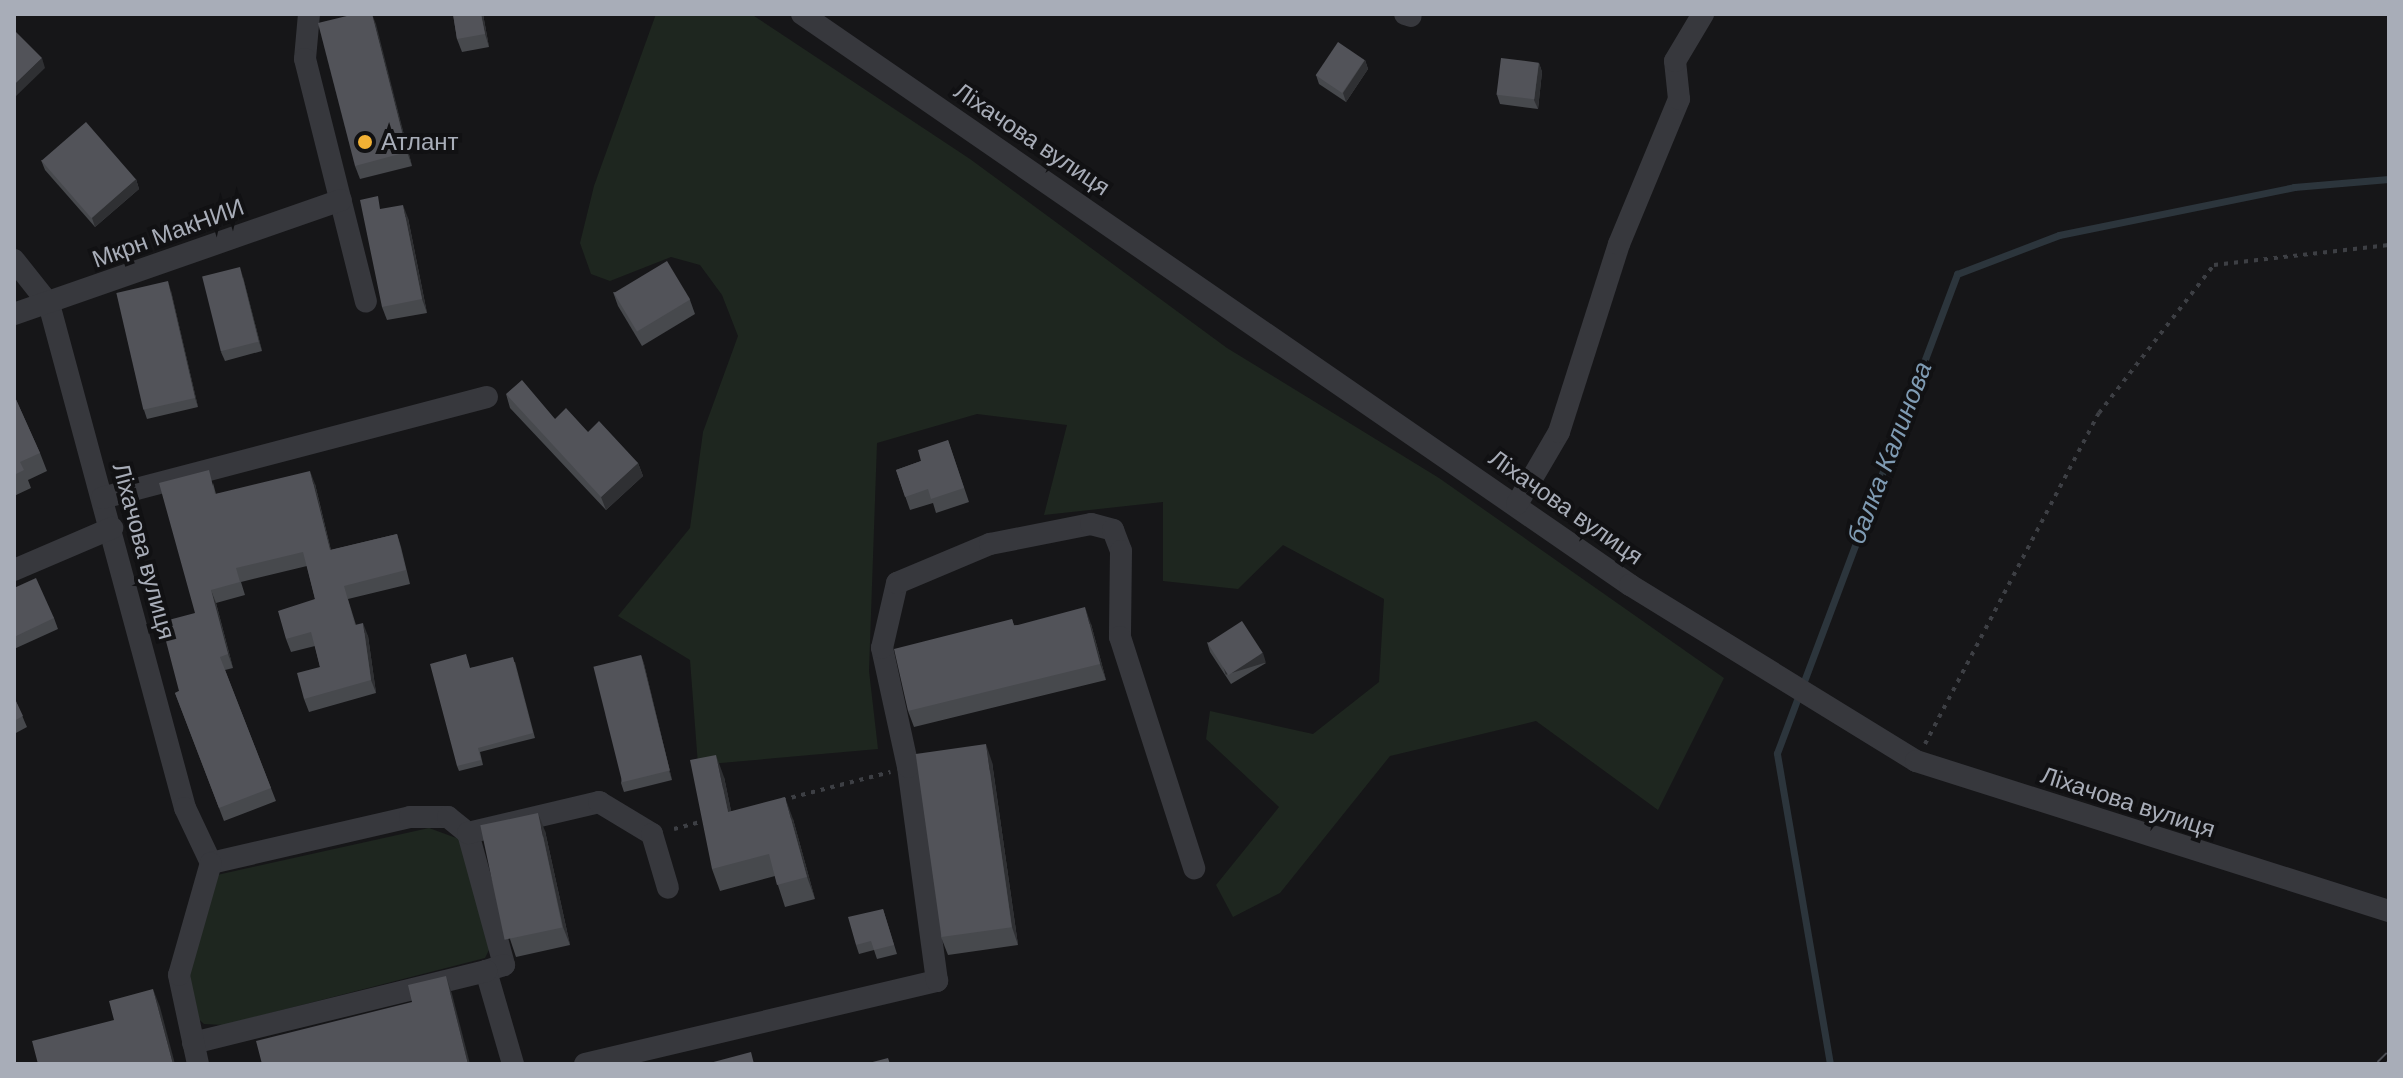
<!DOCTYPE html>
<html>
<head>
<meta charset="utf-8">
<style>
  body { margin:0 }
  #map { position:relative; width:2403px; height:1078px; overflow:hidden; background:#161618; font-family:"DM Sans",sans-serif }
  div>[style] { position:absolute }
  .green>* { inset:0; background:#1e261f }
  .stream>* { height:7px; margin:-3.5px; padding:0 3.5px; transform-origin:3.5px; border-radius:3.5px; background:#2c353c }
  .path>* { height:4px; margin-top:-2px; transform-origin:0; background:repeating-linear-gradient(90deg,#3d3f44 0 4px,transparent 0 10px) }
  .minor>* { height:22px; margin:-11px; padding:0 11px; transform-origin:11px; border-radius:11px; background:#37383d }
  .rail>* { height:9px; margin-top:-4.5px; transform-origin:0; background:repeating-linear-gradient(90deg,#111113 0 18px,#4a4c52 0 36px); box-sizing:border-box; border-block:2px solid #4a4c52 }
  .wall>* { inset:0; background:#47494d }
  .shaded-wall>* { inset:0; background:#2f3033; transform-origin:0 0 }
  .building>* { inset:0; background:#525359; transform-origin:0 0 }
  .dots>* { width:22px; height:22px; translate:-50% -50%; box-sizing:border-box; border:4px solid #111113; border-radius:50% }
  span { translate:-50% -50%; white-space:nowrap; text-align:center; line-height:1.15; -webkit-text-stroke:8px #111113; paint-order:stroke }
  .street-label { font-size:24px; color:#a8adb8 }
  .poi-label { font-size:24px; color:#a8adb8 }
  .left { translate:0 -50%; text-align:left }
  .water-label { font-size:26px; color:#7f9bb3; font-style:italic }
  .frame { position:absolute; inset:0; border:16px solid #a8adb8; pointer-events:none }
</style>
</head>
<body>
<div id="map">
  <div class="green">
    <i style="clip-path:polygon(656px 14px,751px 14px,970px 159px,1227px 348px,1439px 478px,1724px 678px,1658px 810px,1536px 721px,1390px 756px,1280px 893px,1233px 917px,1216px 885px,1279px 807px,1206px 739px,1210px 711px,1313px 734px,1379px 682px,1384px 599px,1283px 545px,1238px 589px,1163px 581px,1163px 502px,1044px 515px,1067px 425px,977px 414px,877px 443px,869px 671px,878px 749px,698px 765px,690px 660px,618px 616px,690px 528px,703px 432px,738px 336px,722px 295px,700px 265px,671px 257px,610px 281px,591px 274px,580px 243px,594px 186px)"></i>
    <i style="clip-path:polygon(429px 828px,459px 839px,491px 946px,485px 958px,224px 1025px,204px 1024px,192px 1013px,189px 977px,217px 875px)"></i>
  </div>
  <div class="stream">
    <i style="left:1830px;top:1064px;width:315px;rotate:-99.7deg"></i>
    <i style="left:1777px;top:753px;width:512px;rotate:-69.4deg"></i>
    <i style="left:1957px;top:274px;width:109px;rotate:-20.9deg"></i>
    <i style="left:2059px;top:235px;width:240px;rotate:-11.5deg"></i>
    <i style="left:2294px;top:187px;width:95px;rotate:-4.8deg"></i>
  </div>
  <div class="path">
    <i style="left:1925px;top:744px;width:374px;rotate:-62.3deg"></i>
    <i style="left:2099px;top:413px;width:187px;rotate:-52.2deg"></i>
    <i style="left:2214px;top:265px;width:176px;rotate:-6.5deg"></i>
    <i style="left:782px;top:800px;width:112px;rotate:-14.5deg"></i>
    <i style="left:674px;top:829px;width:31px;rotate:-15deg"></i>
  </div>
  <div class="minor">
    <i style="left:309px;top:14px;width:45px;rotate:95.1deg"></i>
    <i style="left:305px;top:59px;width:250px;rotate:75.9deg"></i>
    <i style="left:802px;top:14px;width:1006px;rotate:34.59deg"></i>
    <i style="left:1630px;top:585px;width:336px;rotate:31.6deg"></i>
    <i style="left:1916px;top:761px;width:496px;rotate:17.6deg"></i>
    <i style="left:1405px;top:14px;width:6px;rotate:18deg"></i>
    <i style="left:14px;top:260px;width:56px;rotate:51.5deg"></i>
    <i style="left:49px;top:304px;width:522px;rotate:74.9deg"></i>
    <i style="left:185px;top:808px;width:61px;rotate:64.7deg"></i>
    <i style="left:14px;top:314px;width:346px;rotate:-19.2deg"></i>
    <i style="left:102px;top:498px;width:398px;rotate:-14.7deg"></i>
    <i style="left:1517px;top:504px;width:83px;rotate:-59.7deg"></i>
    <i style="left:1559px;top:432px;width:197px;rotate:-72.3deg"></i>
    <i style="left:1619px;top:244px;width:157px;rotate:-67.5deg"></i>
    <i style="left:1679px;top:99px;width:38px;rotate:-96deg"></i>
    <i style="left:1675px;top:61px;width:55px;rotate:-59.2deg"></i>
    <i style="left:14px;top:570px;width:107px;rotate:-23.2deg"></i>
    <i style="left:468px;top:833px;width:137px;rotate:74.7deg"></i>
    <i style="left:504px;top:965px;width:19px;rotate:162deg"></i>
    <i style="left:486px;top:971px;width:97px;rotate:73.8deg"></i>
    <i style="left:211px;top:863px;width:204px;rotate:-13deg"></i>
    <i style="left:410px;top:817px;width:38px"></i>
    <i style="left:448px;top:817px;width:26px;rotate:39deg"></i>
    <i style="left:468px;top:833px;width:135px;rotate:-13.3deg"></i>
    <i style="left:599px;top:802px;width:62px;rotate:31.1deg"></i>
    <i style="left:652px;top:834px;width:56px;rotate:73.5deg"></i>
    <i style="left:193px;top:1043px;width:302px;rotate:-13.8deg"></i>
    <i style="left:198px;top:1064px;width:91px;rotate:-102.1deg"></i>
    <i style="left:179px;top:975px;width:116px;rotate:-74.1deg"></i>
    <i style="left:585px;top:1064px;width:362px;rotate:-13.3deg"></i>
    <i style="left:937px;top:981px;width:216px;rotate:-97.7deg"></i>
    <i style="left:908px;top:767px;width:122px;rotate:-102.3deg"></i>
    <i style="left:882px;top:648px;width:67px;rotate:-77deg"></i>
    <i style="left:897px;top:583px;width:101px;rotate:-22.8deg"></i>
    <i style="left:990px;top:544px;width:103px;rotate:-11.2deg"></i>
    <i style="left:1091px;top:524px;width:23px;rotate:15deg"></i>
    <i style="left:1113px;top:530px;width:22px;rotate:69deg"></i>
    <i style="left:1121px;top:551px;width:86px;rotate:90.7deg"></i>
    <i style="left:1120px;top:637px;width:243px;rotate:72.2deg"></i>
  </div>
  <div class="rail">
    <i style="left:2380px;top:1064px;width:13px;rotate:-45deg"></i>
  </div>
  <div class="wall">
    <i style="clip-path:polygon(372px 14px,412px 166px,360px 179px,355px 166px)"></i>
    <i style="clip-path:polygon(453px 14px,483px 14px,489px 47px,462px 52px,457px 39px)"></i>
    <i style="clip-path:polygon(1365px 60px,1368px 69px,1346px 102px,1319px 84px,1316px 75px)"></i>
    <i style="clip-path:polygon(1539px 63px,1542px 72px,1538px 109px,1500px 104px,1497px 95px)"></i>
    <i style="clip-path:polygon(41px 160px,136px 179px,139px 189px,95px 227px,45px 170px)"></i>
    <i style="clip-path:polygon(382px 209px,408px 218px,427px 313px,387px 320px,382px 307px)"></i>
    <i style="clip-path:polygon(243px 277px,262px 351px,225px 361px,221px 352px)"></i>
    <i style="clip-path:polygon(171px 291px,198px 407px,147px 419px,144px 410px)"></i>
    <i style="clip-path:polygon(613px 292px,690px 300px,695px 314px,642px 346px,618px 306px)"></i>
    <i style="clip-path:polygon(506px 394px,555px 419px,588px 432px,638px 463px,643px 476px,606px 510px,510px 408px)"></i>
    <i style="clip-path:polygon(14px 395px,40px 453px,47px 471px,28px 480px,31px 488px,14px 496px)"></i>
    <i style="clip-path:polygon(948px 440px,969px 502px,936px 513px,933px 503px,910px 510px,896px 470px,921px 461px)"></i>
    <i style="clip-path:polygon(213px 483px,216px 494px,315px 484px,331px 550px,397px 534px,401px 547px,410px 584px,348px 599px,356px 625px,368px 636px,376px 693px,309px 712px,304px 699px,320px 667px,315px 646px,291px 652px,286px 639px,315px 599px,307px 566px,241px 582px,245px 595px,216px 603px,233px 668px,225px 670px,276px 801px,224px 821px,175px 693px,179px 691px,195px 613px)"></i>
    <i style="clip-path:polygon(14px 588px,54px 618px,58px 629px,14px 649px)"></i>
    <i style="clip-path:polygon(1012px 619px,1014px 625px,1091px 624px,1106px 680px,914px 727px,908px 711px)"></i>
    <i style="clip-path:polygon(1207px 642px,1266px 663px,1231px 684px,1210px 652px)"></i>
    <i style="clip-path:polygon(641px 655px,644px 664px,672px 780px,624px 792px,621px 783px)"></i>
    <i style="clip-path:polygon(515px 662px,535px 738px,480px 752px,483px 765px,459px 771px,457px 766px,470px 668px)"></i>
    <i style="clip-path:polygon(14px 697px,27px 727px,14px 734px)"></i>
    <i style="clip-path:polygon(992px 762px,1018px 945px,948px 955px,941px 937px)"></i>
    <i style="clip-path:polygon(724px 777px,731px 811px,793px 819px,815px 899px,785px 907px,775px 876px,720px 891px,712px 869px)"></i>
    <i style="clip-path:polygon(545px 831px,570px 945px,516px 957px,510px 939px)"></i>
    <i style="clip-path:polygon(883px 909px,897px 954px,877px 959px,874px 950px,859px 954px,856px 945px)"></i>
  </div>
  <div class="shaded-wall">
    <i style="clip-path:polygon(372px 14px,376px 24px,412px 166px,407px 152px)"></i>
    <i style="clip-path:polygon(481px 14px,483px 14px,489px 47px,485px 34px)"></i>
    <i style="clip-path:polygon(42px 58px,45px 68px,14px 98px,14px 85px)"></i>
    <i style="clip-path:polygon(1365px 60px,1368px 69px,1346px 102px,1343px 93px)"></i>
    <i style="clip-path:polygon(1539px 63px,1542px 72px,1538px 109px,1534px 100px)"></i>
    <i style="clip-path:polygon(136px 179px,139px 189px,95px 227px,92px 218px)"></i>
    <i style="clip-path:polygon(403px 205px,408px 218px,427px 313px,422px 299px)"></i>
    <i style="clip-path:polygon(240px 267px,243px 277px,262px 351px,259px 342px)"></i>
    <i style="clip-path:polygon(168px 281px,171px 291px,198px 407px,195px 398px)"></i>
    <i style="clip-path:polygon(638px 463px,643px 476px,606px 510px,601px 497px)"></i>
    <i style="clip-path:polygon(310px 471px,315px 484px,334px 564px,330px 550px)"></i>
    <i style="clip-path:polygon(211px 590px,216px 603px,233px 668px,228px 654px)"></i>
    <i style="clip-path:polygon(1085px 607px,1091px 624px,1106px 680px,1100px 664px)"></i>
    <i style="clip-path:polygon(363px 623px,368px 636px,376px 693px,371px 680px)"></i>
    <i style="left:1263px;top:653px;width:10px;height:42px;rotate:73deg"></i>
    <i style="clip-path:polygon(641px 655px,644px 664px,672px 780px,669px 771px)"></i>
    <i style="clip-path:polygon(986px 744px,992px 762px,1018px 945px,1012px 927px)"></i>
    <i style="clip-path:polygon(716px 755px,724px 777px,736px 834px,728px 812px)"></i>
    <i style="clip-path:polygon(785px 797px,793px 819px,815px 899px,807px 877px)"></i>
    <i style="clip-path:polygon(538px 813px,545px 831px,570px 945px,563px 927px)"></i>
    <i style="clip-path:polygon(446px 976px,452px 994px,470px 1064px,468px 1064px)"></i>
    <i style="clip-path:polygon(153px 989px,160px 1007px,175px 1064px,173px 1064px)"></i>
  </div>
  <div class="building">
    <i style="clip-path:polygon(355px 14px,372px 14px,407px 152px,355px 166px,318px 23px)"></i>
    <i style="clip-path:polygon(453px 14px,481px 14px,485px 34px,457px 39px)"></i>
    <i style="clip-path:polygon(14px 30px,42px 58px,14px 85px)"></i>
    <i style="left:1338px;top:42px;width:32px;height:40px;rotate:34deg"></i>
    <i style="left:1501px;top:58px;width:38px;height:37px;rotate:7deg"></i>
    <i style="left:86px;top:122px;width:76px;height:59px;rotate:49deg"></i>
    <i style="clip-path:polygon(378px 196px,380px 209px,403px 205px,422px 299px,382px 307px,360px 200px)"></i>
    <i style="left:667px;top:261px;width:45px;height:62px;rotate:59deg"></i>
    <i style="left:240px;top:267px;width:77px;height:39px;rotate:76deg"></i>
    <i style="left:168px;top:281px;width:120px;height:53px;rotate:77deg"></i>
    <i style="clip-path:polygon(522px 380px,555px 419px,566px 408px,588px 432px,599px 421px,638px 463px,601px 497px,506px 394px)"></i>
    <i style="clip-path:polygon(14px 395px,40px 453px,20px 462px,24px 470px,14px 475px)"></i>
    <i style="clip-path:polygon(948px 440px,964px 488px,931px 499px,928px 489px,905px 497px,896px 470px,921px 461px,918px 450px)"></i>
    <i style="clip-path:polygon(209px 470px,215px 494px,310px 471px,330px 550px,397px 534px,406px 570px,344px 586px,355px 625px,363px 623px,371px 680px,304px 699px,297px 673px,320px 667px,311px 632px,286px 639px,278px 611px,315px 599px,303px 552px,236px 568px,240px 582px,211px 590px,228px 654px,220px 657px,271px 788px,219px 808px,175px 693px,179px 691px,161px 622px,195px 613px,159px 483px)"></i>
    <i style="clip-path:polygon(36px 578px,54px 618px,14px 637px,14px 588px)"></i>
    <i style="clip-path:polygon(1085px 607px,1100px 664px,908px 711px,894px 649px,1012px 619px,1014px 626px)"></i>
    <i style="left:1242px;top:621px;width:38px;height:41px;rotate:57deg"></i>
    <i style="clip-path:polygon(466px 654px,470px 668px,513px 657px,533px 733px,478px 748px,481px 760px,457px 766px,430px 664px)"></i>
    <i style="left:641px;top:655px;width:119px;height:49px;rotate:76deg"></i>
    <i style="clip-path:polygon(14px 697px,23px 716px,14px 721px)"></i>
    <i style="left:986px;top:744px;width:185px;height:71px;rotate:82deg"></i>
    <i style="clip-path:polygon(716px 755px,728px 812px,785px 797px,807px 877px,777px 885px,769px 854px,712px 869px,690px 760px)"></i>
    <i style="left:538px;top:813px;width:117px;height:59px;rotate:78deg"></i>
    <i style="clip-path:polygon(883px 909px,894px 945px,874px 950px,871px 941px,856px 945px,848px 917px)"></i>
    <i style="clip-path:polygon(446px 976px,468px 1064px,262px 1064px,256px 1041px,412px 1002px,408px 985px)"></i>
    <i style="clip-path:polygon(153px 989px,173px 1064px,38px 1064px,32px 1041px,114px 1020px,109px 1001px)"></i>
    <i style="clip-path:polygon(751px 1052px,754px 1064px,706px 1064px)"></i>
    <i style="clip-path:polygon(888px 1058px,890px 1064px,865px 1064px)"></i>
  </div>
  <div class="dots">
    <i style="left:365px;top:142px;background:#f2b134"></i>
  </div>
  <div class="street-label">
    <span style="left:1032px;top:139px;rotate:34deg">Ліхачова вулиця</span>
    <span style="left:168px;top:233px;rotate:-20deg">Мкрн МакНИИ</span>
    <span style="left:1566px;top:507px;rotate:35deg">Ліхачова вулиця</span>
    <span style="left:144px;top:551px;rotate:75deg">Ліхачова вулиця</span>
    <span style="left:2128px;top:802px;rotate:18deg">Ліхачова вулиця</span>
  </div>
  <div class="poi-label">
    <span class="left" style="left:381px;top:142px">Атлант</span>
  </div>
  <div class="water-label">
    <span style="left:1890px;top:453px;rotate:-69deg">балка Калинова</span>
  </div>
  <div class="frame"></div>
</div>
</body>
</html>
